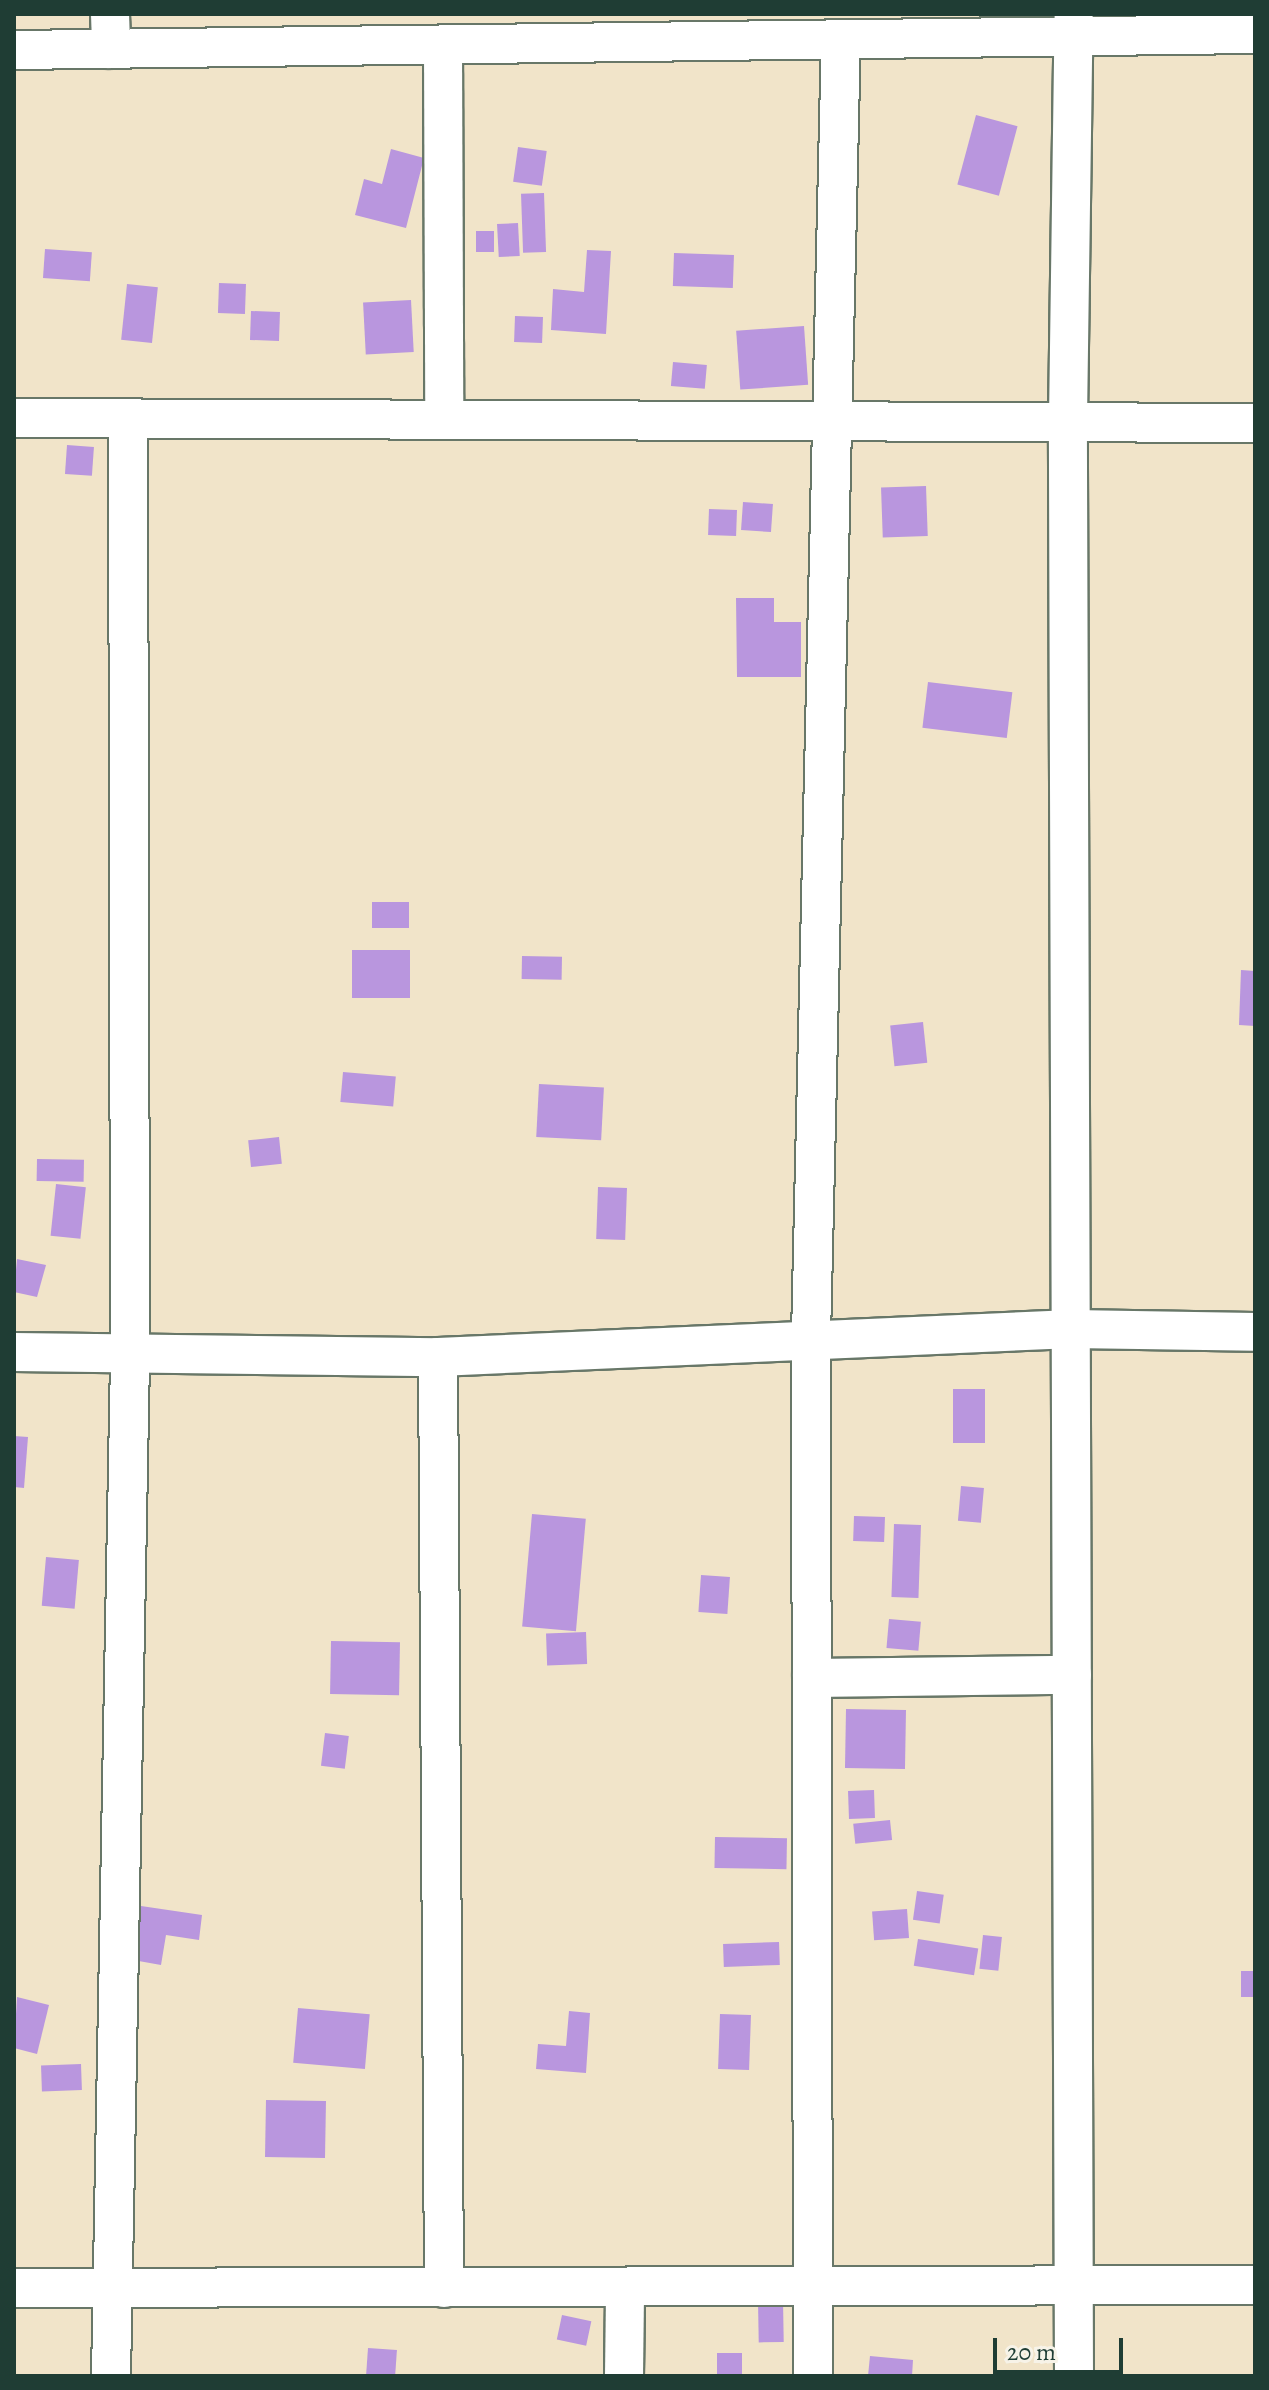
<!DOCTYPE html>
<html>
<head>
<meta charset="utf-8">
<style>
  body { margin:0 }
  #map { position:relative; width:1269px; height:2390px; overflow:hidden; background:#f1e4c9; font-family:Alegreya,serif }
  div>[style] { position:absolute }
  .building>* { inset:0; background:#b996de; transform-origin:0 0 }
  .roads { filter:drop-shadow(2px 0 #687768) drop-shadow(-2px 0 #687768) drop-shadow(0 2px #687768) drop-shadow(0 -2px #687768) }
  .minor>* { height:38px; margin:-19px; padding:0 19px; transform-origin:19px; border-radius:19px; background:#fff }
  span { translate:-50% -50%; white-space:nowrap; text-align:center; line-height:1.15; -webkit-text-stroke:6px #f7f3e8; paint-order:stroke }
  .frame { position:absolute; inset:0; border:16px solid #1f3d34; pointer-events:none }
  .scale { position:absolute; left:993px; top:2338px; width:130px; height:36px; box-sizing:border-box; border:4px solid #1f3d34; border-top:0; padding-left:10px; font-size:24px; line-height:28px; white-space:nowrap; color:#1f3d34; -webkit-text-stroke:6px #f7f3e8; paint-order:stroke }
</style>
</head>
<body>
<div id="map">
  <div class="building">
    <i style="left:976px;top:115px;width:43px;height:72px;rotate:15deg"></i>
    <i style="left:518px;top:147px;width:29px;height:35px;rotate:8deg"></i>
    <i style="clip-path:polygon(391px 149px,424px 158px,406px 228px,355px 215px,364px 179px,382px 184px)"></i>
    <i style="left:544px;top:193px;width:59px;height:23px;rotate:88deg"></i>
    <i style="left:518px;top:223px;width:33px;height:21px;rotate:87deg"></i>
    <i style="left:476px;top:231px;width:18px;height:21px"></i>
    <i style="left:45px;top:249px;width:47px;height:29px;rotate:4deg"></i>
    <i style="clip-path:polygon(587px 250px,611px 251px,606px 334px,551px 330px,553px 289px,584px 292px)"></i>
    <i style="left:674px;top:253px;width:60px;height:33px;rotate:2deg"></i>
    <i style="left:219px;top:283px;width:27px;height:30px;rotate:2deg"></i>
    <i style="left:127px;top:284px;width:31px;height:56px;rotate:6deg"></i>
    <i style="left:411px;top:300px;width:52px;height:48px;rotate:87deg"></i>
    <i style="left:251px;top:311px;width:29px;height:29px;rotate:2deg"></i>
    <i style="left:515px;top:316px;width:28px;height:26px;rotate:2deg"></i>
    <i style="left:804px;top:326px;width:59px;height:68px;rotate:86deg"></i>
    <i style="left:673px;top:362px;width:34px;height:24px;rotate:5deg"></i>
    <i style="left:67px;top:445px;width:27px;height:29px;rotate:4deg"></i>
    <i style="left:926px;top:486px;width:50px;height:45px;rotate:88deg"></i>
    <i style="left:743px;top:502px;width:30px;height:28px;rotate:4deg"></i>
    <i style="left:709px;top:509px;width:28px;height:26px;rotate:2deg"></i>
    <i style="clip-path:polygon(736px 598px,774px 598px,774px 622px,801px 622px,801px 677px,737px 677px)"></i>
    <i style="left:928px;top:682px;width:85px;height:46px;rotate:7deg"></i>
    <i style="left:372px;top:902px;width:37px;height:26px"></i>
    <i style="left:352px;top:950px;width:58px;height:48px"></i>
    <i style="left:522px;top:956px;width:40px;height:23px;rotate:1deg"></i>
    <i style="clip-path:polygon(1241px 970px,1255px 971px,1255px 1026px,1239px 1025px)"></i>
    <i style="left:923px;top:1022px;width:41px;height:33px;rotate:84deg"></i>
    <i style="left:343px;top:1072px;width:53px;height:30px;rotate:5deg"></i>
    <i style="left:539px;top:1084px;width:65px;height:53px;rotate:3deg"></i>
    <i style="left:279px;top:1137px;width:27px;height:31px;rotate:84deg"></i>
    <i style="left:37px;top:1159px;width:47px;height:22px;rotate:1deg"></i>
    <i style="left:56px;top:1184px;width:30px;height:52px;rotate:6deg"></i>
    <i style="left:598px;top:1187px;width:29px;height:52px;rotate:2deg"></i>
    <i style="clip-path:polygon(17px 1259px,46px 1265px,37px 1297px,14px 1292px)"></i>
    <i style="left:953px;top:1389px;width:32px;height:54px"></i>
    <i style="clip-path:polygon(14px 1436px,28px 1437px,24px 1488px,14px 1487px)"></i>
    <i style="left:961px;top:1486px;width:23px;height:35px;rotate:5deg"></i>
    <i style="left:532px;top:1514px;width:54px;height:113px;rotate:5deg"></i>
    <i style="left:854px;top:1516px;width:31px;height:25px;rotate:2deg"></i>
    <i style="left:894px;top:1524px;width:27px;height:73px;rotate:2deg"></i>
    <i style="left:46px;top:1557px;width:33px;height:49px;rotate:5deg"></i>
    <i style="left:701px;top:1575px;width:29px;height:37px;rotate:4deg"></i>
    <i style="left:889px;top:1619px;width:32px;height:29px;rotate:5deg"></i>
    <i style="left:586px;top:1632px;width:32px;height:40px;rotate:88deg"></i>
    <i style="left:331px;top:1641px;width:69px;height:53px;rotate:1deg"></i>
    <i style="left:906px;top:1710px;width:59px;height:60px;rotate:91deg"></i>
    <i style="left:325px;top:1733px;width:24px;height:33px;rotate:7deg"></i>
    <i style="left:874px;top:1790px;width:28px;height:26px;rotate:88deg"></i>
    <i style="left:890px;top:1820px;width:20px;height:37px;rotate:84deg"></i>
    <i style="left:715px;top:1837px;width:72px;height:31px;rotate:1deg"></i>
    <i style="left:917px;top:1891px;width:27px;height:29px;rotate:8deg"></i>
    <i style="clip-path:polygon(141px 1906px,202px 1915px,199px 1940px,166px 1935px,161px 1965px,133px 1960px)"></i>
    <i style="left:907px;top:1909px;width:29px;height:35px;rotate:86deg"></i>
    <i style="left:983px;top:1935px;width:19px;height:34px;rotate:6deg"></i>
    <i style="left:918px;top:1939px;width:61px;height:27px;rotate:9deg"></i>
    <i style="left:779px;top:1942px;width:23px;height:56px;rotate:88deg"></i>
    <i style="left:1241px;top:1971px;width:14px;height:26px"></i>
    <i style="clip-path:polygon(17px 1997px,49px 2005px,37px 2054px,14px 2048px)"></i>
    <i style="left:298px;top:2008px;width:72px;height:55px;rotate:5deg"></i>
    <i style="clip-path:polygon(569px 2011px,590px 2013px,586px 2073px,536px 2069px,538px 2044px,566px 2046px)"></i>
    <i style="left:720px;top:2014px;width:31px;height:55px;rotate:2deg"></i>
    <i style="left:81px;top:2064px;width:26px;height:40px;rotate:88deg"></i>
    <i style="left:266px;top:2100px;width:60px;height:57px;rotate:1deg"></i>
    <i style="left:783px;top:2300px;width:42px;height:25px;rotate:89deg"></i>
    <i style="left:562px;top:2315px;width:30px;height:25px;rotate:12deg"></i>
    <i style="left:368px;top:2348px;width:29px;height:28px;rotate:4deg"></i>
    <i style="left:717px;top:2353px;width:25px;height:23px"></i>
    <i style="clip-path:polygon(870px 2356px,913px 2360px,912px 2376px,868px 2376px)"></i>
  </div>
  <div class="roads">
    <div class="minor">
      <i style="left:110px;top:14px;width:35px;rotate:88deg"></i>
      <i style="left:443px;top:45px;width:373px;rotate:89.8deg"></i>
      <i style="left:14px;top:50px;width:1241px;rotate:-0.74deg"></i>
      <i style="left:14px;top:418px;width:1241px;rotate:0.23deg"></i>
      <i style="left:14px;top:1352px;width:424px;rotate:0.7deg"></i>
      <i style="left:438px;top:1357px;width:635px;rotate:-2.53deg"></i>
      <i style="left:1072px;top:1329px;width:183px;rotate:0.9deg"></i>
      <i style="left:438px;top:1357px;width:931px;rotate:89.63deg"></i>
      <i style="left:812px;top:1678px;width:260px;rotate:-0.7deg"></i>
      <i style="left:14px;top:2288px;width:1241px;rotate:-0.14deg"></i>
      <i style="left:111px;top:2376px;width:1021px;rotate:-88.93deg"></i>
      <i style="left:130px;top:1355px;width:937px;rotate:-90.12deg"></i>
      <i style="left:624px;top:2376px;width:88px;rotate:-89.3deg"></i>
      <i style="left:813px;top:2376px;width:1039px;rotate:-90.11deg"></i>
      <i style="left:811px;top:1337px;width:1298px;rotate:-88.68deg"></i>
      <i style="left:1074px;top:2376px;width:1957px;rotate:-90.18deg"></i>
      <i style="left:1068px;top:419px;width:405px;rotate:-89.2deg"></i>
    </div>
  </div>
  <div class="frame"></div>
  <div class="scale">20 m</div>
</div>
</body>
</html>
